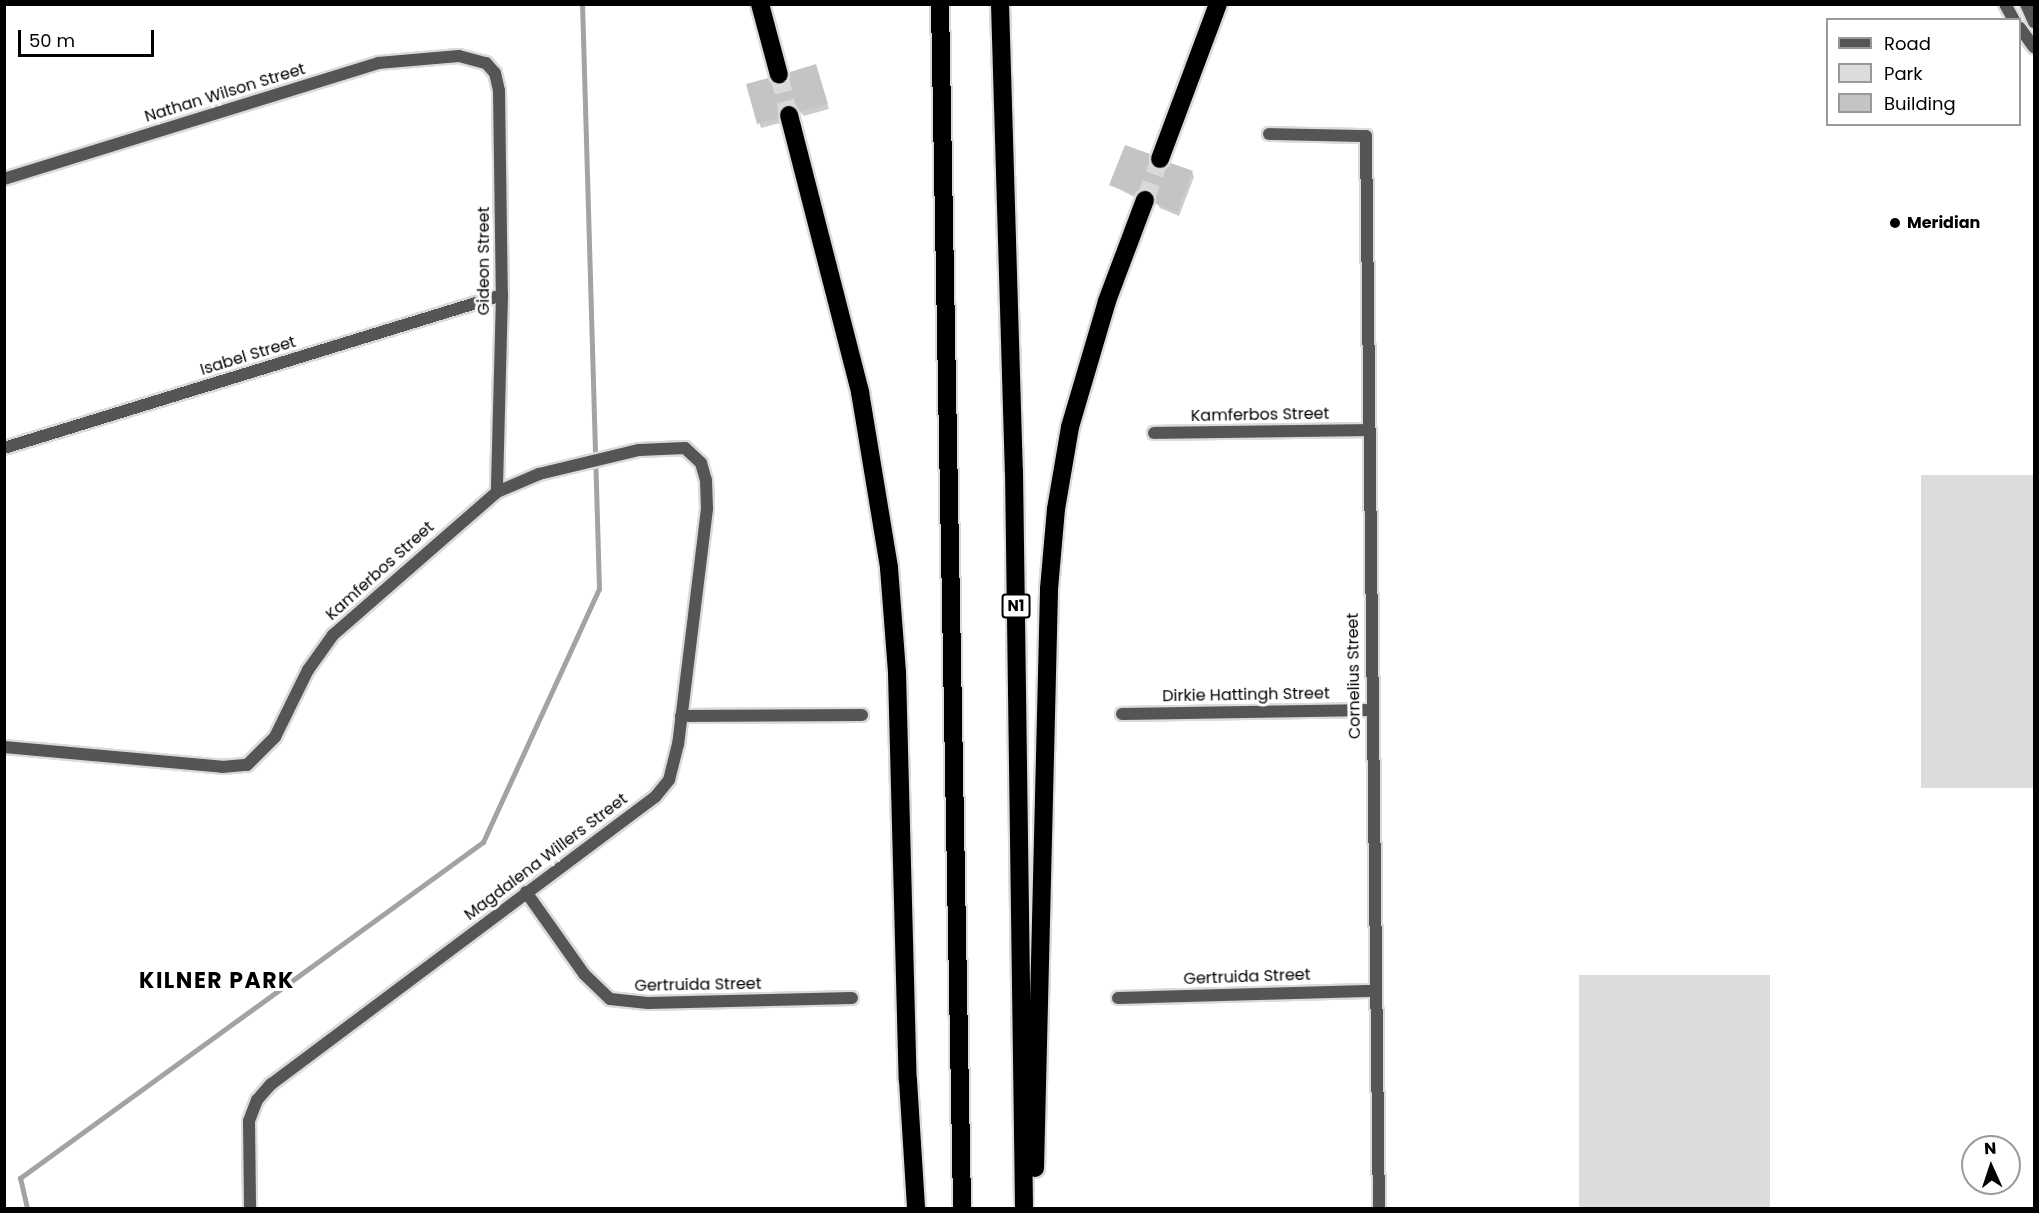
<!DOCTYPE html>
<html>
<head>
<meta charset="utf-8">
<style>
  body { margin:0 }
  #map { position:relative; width:2039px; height:1213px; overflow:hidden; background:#fff; font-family:Poppins,sans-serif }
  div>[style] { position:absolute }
  .green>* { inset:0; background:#dcdcdc; transform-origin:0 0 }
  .shadow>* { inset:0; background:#0003 }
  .stream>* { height:5px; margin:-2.5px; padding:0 2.5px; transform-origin:2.5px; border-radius:2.5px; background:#a3a3a3 }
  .building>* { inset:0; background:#c4c4c4 }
  .highway-tunnel>* { height:18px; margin-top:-9px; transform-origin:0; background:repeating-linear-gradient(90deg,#d9d9d9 0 18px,transparent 0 27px) }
  .roads { filter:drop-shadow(2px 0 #dbdbdb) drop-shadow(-2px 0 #dbdbdb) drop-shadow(0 2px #dbdbdb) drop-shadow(0 -2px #dbdbdb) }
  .street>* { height:12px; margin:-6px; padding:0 6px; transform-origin:6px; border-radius:6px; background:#555 }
  .highway>* { height:18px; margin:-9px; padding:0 9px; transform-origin:9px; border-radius:9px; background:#000 }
  .dots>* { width:16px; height:16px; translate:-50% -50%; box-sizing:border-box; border:3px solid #fff; border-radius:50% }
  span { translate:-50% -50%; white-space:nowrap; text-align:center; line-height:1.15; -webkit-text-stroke:6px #fff; paint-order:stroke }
  .shield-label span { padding:2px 4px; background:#fff; border:2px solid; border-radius:4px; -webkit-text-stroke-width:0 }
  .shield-label { font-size:15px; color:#000; font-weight:700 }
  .street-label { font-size:16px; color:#000 }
  .poi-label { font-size:16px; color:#000; font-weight:700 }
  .left { translate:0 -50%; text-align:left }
  .district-label { font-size:22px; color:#000; font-weight:700; letter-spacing:1.5px }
  .frame { position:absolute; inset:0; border:6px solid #000; pointer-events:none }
  .legend { position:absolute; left:1826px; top:18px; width:195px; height:108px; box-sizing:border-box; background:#fff; border:2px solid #999; margin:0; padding:8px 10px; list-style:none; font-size:18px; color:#000 }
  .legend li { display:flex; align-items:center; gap:12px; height:30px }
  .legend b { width:30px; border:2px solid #999 }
  .north { position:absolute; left:1961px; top:1135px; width:60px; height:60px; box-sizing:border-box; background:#fff; border:2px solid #999; border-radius:50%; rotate:357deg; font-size:16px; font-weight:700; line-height:24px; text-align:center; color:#000 }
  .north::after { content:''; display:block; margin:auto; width:21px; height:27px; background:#000; clip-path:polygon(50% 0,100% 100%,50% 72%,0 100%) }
  .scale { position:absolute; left:18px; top:30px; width:136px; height:27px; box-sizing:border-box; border:3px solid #000; border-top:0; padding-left:8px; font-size:18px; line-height:21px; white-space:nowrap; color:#000; -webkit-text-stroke:4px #fff; paint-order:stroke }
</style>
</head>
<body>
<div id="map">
  <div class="green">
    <i style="left:2034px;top:475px;width:313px;height:113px;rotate:90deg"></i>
    <i style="left:1770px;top:975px;width:233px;height:191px;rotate:90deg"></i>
  </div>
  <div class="shadow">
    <i style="clip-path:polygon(816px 66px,829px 109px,804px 116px,797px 109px,788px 109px,780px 117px,780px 123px,761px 128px,748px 85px,783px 87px)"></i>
    <i style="clip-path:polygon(1149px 156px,1155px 171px,1192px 172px,1194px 177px,1179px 216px,1160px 208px,1153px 194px,1138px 199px,1111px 185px)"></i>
  </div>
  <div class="stream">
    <i style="left:27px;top:1208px;width:31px;rotate:-103deg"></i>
    <i style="left:20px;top:1178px;width:572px;rotate:-35.97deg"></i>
    <i style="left:483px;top:842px;width:278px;rotate:-65.4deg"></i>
    <i style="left:599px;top:589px;width:585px;rotate:-91.66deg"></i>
  </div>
  <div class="building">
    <i style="clip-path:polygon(816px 64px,828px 104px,800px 112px,793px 104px,786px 104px,778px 111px,778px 118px,757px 124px,746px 84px,768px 78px,776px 86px,782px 86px,790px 72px)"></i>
    <i style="clip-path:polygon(1125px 145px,1150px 154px,1149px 161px,1156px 169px,1162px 170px,1171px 163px,1193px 171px,1177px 212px,1156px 204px,1149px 190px,1143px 189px,1135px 195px,1109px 185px)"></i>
  </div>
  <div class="highway-tunnel">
    <i style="left:779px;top:75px;width:41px;rotate:76deg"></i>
    <i style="left:1145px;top:200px;width:44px;rotate:-69.9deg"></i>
  </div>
  <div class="roads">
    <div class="street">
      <i style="left:2005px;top:4px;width:18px;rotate:61deg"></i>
      <i style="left:2026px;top:4px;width:20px;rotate:66deg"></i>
      <i style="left:2020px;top:28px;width:24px;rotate:54deg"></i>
      <i style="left:1269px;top:134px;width:97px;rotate:1.2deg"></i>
      <i style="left:1366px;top:136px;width:1072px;rotate:89.31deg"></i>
      <i style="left:4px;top:179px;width:392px;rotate:-17.2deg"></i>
      <i style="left:378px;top:63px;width:81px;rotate:-4.9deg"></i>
      <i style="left:459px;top:56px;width:28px;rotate:15deg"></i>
      <i style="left:486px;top:63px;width:13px;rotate:48deg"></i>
      <i style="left:495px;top:73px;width:18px;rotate:77deg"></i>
      <i style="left:499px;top:91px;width:204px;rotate:89.2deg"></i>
      <i style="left:502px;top:295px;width:197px;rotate:91.5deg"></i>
      <i style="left:1154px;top:433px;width:213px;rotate:-0.8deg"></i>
      <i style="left:4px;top:448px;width:521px;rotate:-17.08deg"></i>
      <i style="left:1122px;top:714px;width:249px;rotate:-0.9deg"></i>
      <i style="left:681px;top:716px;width:181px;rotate:-0.3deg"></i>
      <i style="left:4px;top:747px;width:219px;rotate:5.2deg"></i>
      <i style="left:222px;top:767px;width:25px;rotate:-5deg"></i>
      <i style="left:247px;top:765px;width:40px;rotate:-45deg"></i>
      <i style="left:275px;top:737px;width:75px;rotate:-63.8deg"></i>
      <i style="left:308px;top:670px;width:43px;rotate:-54.5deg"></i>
      <i style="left:333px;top:635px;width:218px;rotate:-41.1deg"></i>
      <i style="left:497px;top:492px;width:46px;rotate:-23.2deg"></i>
      <i style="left:539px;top:474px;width:103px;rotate:-13.5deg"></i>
      <i style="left:639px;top:450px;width:46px;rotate:-2.5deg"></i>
      <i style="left:685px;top:448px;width:22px;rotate:43deg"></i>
      <i style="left:701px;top:463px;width:18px;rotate:74deg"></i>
      <i style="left:706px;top:480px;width:29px;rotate:88deg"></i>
      <i style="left:707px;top:509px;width:237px;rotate:97deg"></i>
      <i style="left:678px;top:744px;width:37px;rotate:104deg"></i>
      <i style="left:669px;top:780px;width:22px;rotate:129deg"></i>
      <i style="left:655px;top:797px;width:479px;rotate:143.2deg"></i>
      <i style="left:271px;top:1084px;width:21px;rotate:131deg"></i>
      <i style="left:257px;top:1100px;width:22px;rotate:111deg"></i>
      <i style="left:249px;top:1121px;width:87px;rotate:89.3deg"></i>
      <i style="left:526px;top:892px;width:100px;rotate:54.7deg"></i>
      <i style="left:584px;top:974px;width:36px;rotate:44deg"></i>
      <i style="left:610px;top:999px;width:38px;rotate:6deg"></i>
      <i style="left:648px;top:1003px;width:204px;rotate:-1.4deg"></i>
      <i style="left:1118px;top:998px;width:258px;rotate:-1.6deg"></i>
    </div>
    <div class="highway">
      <i style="left:760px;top:4px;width:73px;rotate:75deg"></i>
      <i style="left:940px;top:4px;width:1204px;rotate:88.95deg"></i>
      <i style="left:1000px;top:4px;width:467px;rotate:88.3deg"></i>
      <i style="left:1014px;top:471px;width:737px;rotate:89.22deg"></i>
      <i style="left:789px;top:115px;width:286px;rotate:75.6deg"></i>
      <i style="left:860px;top:392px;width:178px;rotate:80.6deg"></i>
      <i style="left:889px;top:568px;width:105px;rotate:85.6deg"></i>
      <i style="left:897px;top:673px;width:407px;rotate:88.5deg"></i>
      <i style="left:908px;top:1080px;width:128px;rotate:86.4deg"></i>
      <i style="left:1160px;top:159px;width:165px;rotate:-69.5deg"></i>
      <i style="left:1035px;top:1168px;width:579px;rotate:-88.61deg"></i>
      <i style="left:1049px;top:589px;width:80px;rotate:-85deg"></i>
      <i style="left:1056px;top:509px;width:83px;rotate:-80.3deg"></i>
      <i style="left:1070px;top:427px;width:131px;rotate:-73.6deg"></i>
      <i style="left:1107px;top:301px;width:108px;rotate:-69.4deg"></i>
    </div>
  </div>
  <div class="dots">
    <i style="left:1895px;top:223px;background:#000"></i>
  </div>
  <div class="shield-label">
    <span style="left:1016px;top:606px">N1</span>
  </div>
  <div class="street-label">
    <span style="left:225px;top:93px;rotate:-17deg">Nathan Wilson Street</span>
    <span style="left:484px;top:261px;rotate:-90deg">Gideon Street</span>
    <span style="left:248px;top:356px;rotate:-17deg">Isabel Street</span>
    <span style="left:1260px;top:415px;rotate:-1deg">Kamferbos Street</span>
    <span style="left:380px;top:571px;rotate:-42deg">Kamferbos Street</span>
    <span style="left:1354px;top:676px;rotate:-91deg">Cornelius Street</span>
    <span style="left:1246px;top:695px;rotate:-1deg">Dirkie Hattingh Street</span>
    <span style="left:546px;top:857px;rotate:-37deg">Magdalena Willers Street</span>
    <span style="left:1247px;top:977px;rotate:-2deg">Gertruida Street</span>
    <span style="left:698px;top:985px;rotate:-1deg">Gertruida Street</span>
  </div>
  <div class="poi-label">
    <span class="left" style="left:1907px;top:223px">Meridian</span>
  </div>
  <div class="district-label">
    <span style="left:217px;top:981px">KILNER PARK</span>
  </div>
  <div class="frame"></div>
  <ul class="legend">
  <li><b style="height:8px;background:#555"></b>Road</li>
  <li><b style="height:16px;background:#dcdcdc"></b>Park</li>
  <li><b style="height:16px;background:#c4c4c4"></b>Building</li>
  </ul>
  <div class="north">N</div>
  <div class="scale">50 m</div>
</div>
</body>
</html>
